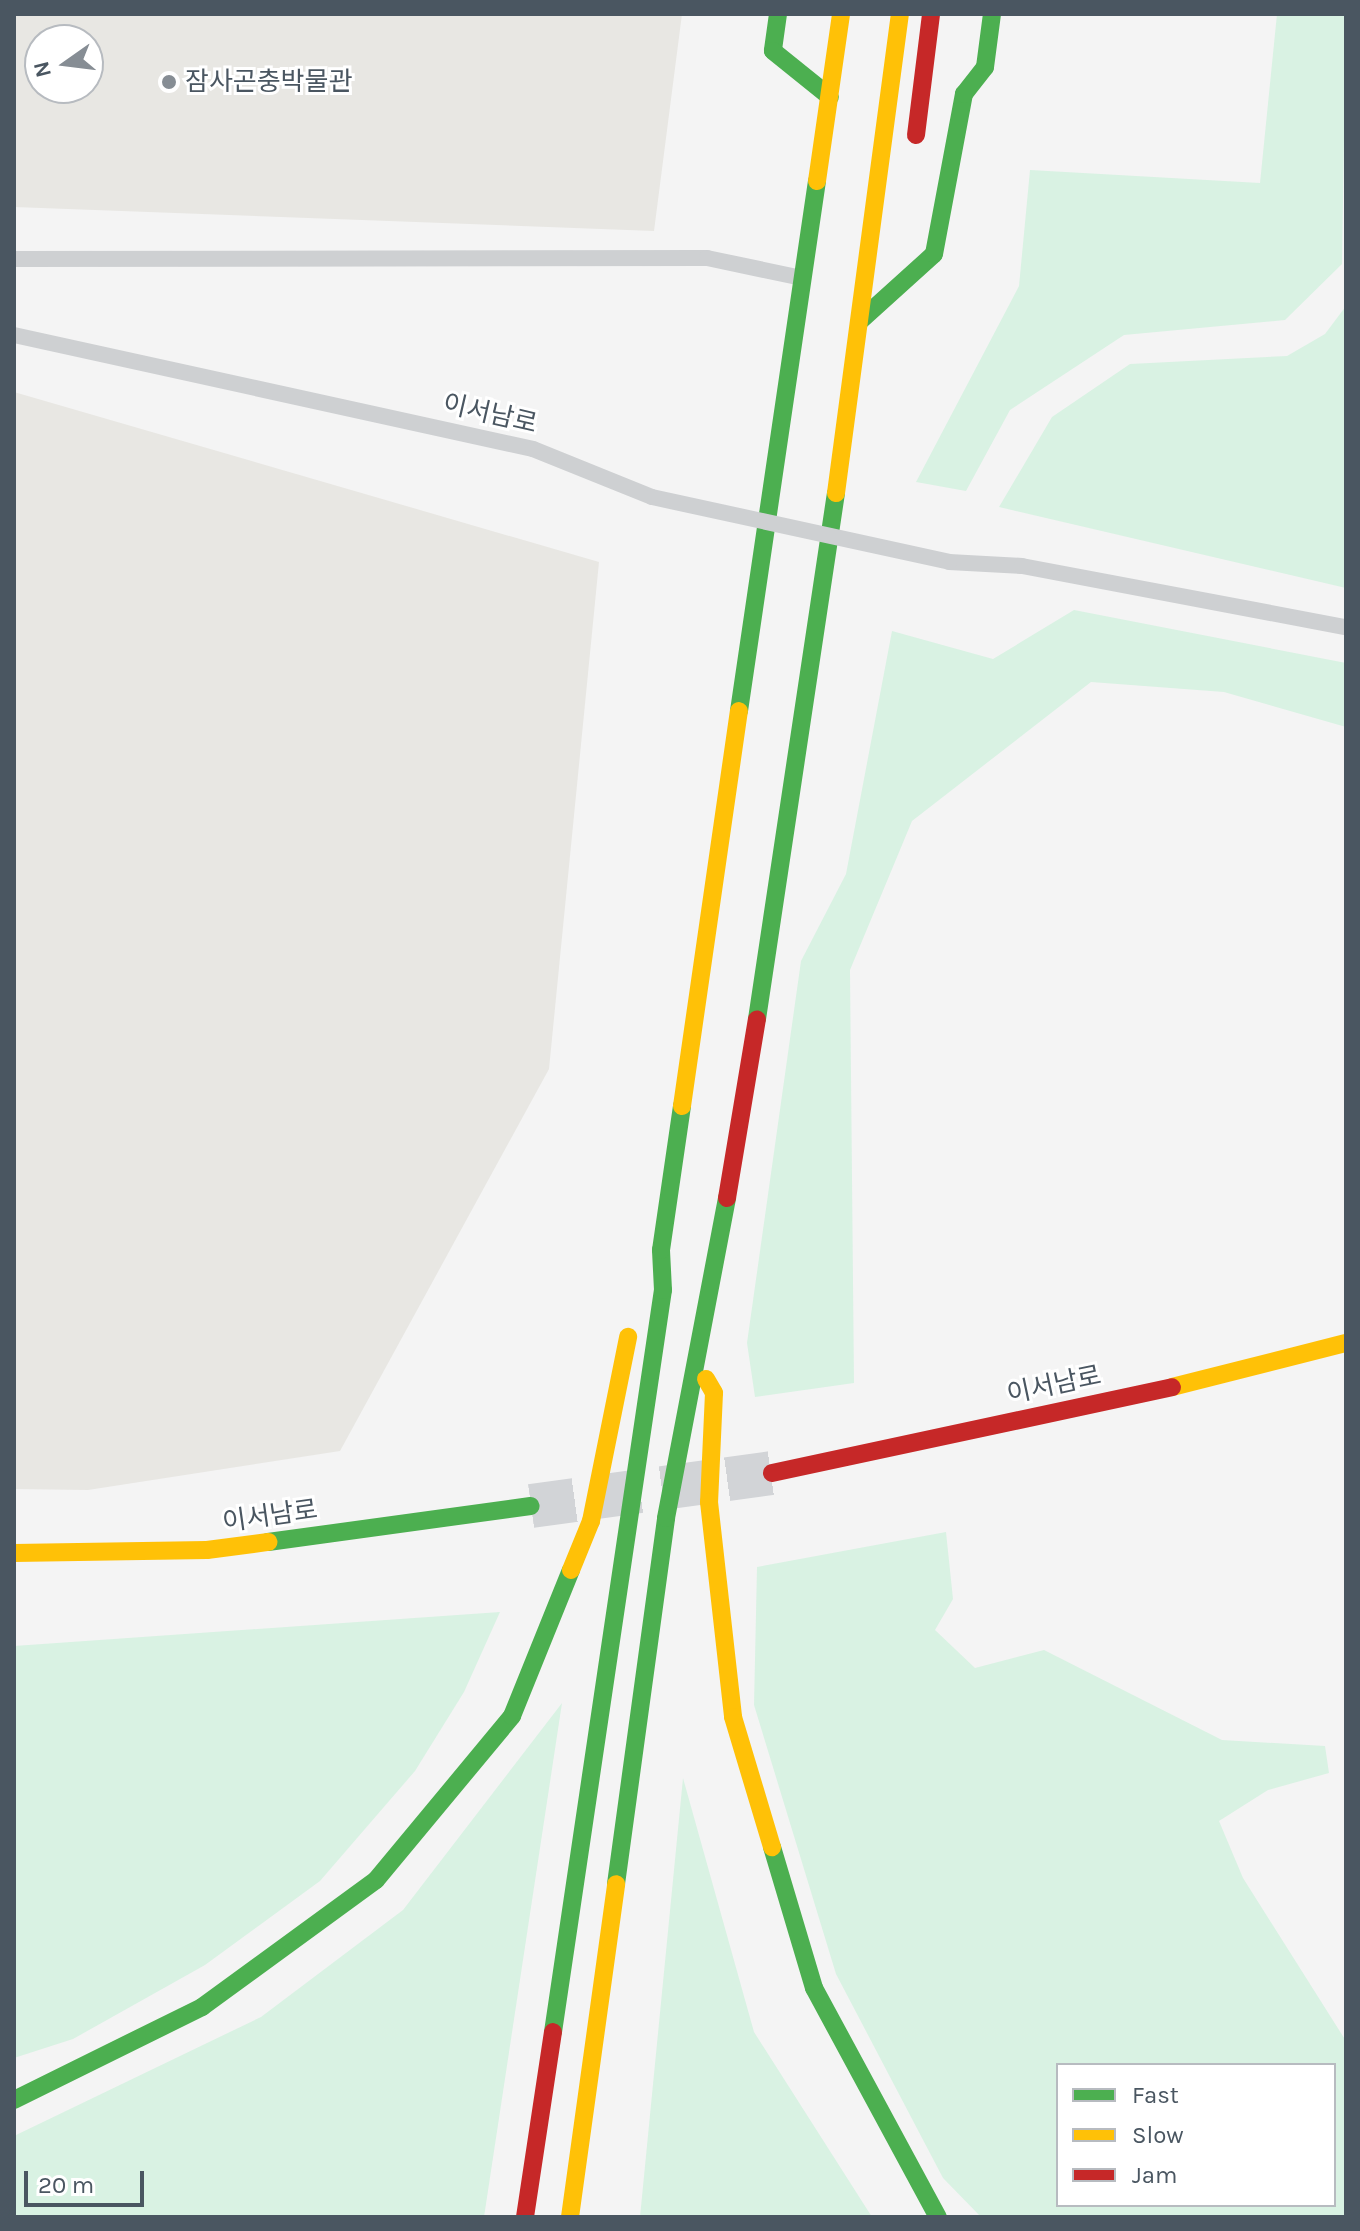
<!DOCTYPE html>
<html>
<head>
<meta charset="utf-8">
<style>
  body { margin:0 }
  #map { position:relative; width:1360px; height:2231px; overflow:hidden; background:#f4f4f4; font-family:Karla,"Noto Sans KR",sans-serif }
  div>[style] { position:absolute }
  .commercial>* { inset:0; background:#e8e7e3 }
  .green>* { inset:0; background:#d9f2e3 }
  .secondary-tunnel>* { height:44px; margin-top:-22px; transform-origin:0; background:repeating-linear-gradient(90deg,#d2d4d7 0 44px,transparent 0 66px) }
  .lane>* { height:16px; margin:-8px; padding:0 8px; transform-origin:8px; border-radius:8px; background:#ced0d2 }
  .fast>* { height:18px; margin:-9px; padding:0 9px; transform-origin:9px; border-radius:9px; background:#4caf50 }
  .slow>* { height:18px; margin:-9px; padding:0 9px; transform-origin:9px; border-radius:9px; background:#ffc107 }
  .jam>* { height:18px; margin:-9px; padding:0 9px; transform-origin:9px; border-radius:9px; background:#c62828 }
  .lane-bridge>* { height:16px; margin:-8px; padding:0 8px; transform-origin:8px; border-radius:8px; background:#ced0d2 }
  .dots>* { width:22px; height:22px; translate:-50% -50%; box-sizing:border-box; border:4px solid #fff; border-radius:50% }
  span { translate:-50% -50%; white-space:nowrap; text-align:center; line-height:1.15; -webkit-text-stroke:6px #fff; paint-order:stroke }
  .poi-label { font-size:26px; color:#4a5661 }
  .left { translate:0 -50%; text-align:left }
  .street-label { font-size:26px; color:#4a5661 }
  .frame { position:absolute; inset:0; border:16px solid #4a5661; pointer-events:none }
  .legend { position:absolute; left:1056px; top:2063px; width:280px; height:144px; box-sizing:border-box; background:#fff; border:2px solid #b7bbc0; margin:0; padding:10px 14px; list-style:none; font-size:24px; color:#4a5661 }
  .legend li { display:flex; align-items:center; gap:16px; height:40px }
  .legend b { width:40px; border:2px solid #b7bbc0 }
  .north { position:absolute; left:24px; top:24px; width:80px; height:80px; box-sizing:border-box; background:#fff; border:2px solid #b7bbc0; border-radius:50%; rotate:256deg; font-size:22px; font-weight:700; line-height:32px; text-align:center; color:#4a5661 }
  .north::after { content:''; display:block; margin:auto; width:28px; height:36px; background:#868d94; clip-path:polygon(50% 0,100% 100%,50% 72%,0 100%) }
  .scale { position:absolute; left:24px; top:2171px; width:120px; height:36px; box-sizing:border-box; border:4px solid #4a5661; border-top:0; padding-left:10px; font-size:24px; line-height:28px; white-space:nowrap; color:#4a5661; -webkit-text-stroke:6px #fff; paint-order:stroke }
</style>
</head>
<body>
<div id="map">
  <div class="commercial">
    <i style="clip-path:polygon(evenodd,14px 14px,682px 14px,654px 231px,14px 207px,14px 14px,40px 40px,88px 40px,88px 88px,40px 88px,40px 40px)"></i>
    <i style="clip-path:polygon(14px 392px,599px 562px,549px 1069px,340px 1451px,88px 1490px,14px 1489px)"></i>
  </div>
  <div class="green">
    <i style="clip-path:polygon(1277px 14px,1346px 14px,1342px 264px,1285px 320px,1124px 335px,1010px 410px,966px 491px,916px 482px,1019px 286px,1030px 170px,1260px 183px)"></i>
    <i style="clip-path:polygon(1346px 306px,1346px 588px,999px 507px,1052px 417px,1130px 364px,1287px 356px,1325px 334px)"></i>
    <i style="clip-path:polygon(1074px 610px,1346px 663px,1346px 727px,1224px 692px,1091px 682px,912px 821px,850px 970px,854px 1383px,755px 1397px,747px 1343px,801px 961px,846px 874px,892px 631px,993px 659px)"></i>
    <i style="clip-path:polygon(evenodd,946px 1532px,953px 1599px,935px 1630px,975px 1668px,1044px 1650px,1222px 1740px,1325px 1746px,1329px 1773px,1268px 1790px,1219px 1821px,1243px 1878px,1346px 2041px,1346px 2217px,981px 2217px,943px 2178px,836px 1974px,754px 1705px,757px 1567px,946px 1532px,1058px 2065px,1334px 2065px,1334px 2205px,1058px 2205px,1058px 2065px)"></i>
    <i style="clip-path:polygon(500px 1612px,464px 1692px,415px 1771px,320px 1881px,205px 1965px,73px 2039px,14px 2058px,14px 1646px)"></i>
    <i style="clip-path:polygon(562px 1703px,484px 2217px,14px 2217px,14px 2136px,261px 2017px,403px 1910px)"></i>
    <i style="clip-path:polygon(683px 1778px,754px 2032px,872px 2217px,640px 2217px)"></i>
  </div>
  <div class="secondary-tunnel">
    <i style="left:531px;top:1506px;width:243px;rotate:-7.8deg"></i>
  </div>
  <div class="lane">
    <i style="left:14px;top:259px;width:693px;rotate:-0.08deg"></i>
    <i style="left:707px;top:258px;width:97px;rotate:11.9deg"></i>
    <i style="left:14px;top:335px;width:531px;rotate:12.39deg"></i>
    <i style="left:533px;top:449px;width:128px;rotate:22deg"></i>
    <i style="left:949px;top:562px;width:73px;rotate:3.1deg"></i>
    <i style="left:1022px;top:566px;width:330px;rotate:10.7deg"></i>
  </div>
  <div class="fast">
    <i style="left:778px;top:14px;width:37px;rotate:98deg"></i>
    <i style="left:773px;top:51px;width:73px;rotate:38.9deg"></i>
    <i style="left:861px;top:320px;width:98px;rotate:-42.1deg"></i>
    <i style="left:934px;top:254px;width:163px;rotate:-79.4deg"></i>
    <i style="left:964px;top:94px;width:34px;rotate:-52deg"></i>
    <i style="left:985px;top:67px;width:53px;rotate:-82.5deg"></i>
    <i style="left:739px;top:711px;width:536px;rotate:-81.63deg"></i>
    <i style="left:757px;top:1019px;width:532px;rotate:-81.46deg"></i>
    <i style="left:268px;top:1542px;width:265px;rotate:-7.8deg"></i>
    <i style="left:772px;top:1847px;width:147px;rotate:73.4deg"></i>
    <i style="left:814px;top:1988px;width:260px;rotate:61.6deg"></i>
    <i style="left:616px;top:1884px;width:369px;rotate:-82.2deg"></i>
    <i style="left:666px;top:1518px;width:326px;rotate:-79.2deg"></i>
    <i style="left:553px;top:2032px;width:750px;rotate:-81.57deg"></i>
    <i style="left:663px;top:1290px;width:40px;rotate:-92.9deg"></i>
    <i style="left:661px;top:1250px;width:146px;rotate:-81.7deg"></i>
    <i style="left:14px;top:2100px;width:210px;rotate:-26.3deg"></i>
    <i style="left:202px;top:2007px;width:215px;rotate:-36.1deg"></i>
    <i style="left:376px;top:1880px;width:213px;rotate:-50.3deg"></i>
    <i style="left:512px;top:1716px;width:157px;rotate:-68deg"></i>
  </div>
  <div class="slow">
    <i style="left:817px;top:181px;width:169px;rotate:-81.8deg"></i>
    <i style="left:836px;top:493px;width:483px;rotate:-82.4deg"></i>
    <i style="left:682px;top:1106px;width:399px;rotate:-81.8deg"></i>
    <i style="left:706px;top:1379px;width:16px;rotate:60deg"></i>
    <i style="left:714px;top:1393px;width:109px;rotate:92.6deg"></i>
    <i style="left:709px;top:1502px;width:216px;rotate:83.6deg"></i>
    <i style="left:733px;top:1717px;width:136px;rotate:73.3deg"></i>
    <i style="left:1172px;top:1387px;width:179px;rotate:-14.2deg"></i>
    <i style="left:14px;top:1553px;width:193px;rotate:-0.9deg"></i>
    <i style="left:207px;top:1550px;width:62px;rotate:-7.5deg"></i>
    <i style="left:571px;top:1570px;width:53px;rotate:-67.8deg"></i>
    <i style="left:591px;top:1521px;width:188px;rotate:-78.6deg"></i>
    <i style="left:570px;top:2217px;width:336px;rotate:-82.1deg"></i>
  </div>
  <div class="jam">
    <i style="left:916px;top:135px;width:122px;rotate:-82.9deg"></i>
    <i style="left:727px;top:1198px;width:181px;rotate:-80.5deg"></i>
    <i style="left:772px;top:1473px;width:409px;rotate:-12.1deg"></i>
    <i style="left:525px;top:2217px;width:187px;rotate:-81.4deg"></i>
  </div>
  <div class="lane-bridge">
    <i style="left:652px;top:497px;width:304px;rotate:12.3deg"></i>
  </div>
  <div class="dots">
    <i style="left:169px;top:82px;background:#868d94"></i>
  </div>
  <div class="poi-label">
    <span class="left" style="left:185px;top:82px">잠사곤충박물관</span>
  </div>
  <div class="street-label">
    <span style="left:490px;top:414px;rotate:13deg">이서남로</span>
    <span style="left:1054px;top:1385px;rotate:-12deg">이서남로</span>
    <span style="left:270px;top:1516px;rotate:-8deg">이서남로</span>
  </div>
  <div class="frame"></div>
  <ul class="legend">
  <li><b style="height:10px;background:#4caf50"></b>Fast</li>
  <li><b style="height:10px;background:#ffc107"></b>Slow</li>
  <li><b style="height:10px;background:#c62828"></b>Jam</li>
  </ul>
  <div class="north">N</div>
  <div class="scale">20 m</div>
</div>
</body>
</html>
